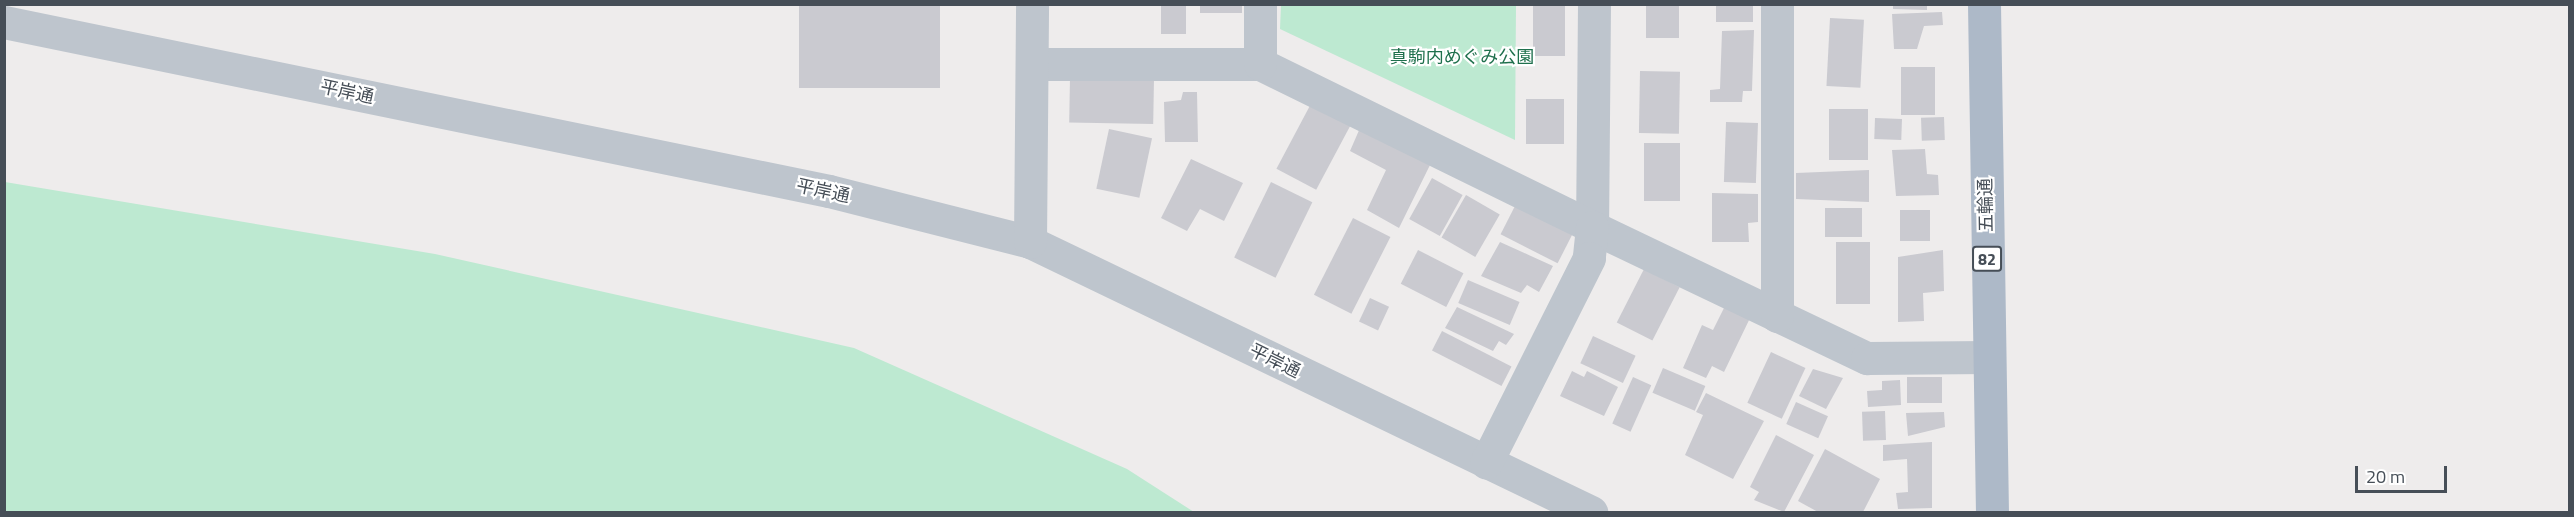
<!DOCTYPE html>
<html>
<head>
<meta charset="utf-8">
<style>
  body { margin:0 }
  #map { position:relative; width:2574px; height:517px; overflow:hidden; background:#eeecec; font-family:"Titillium Web","Noto Sans JP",sans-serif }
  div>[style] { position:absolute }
  .green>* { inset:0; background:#bde9d1 }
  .building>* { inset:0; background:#cacad0; transform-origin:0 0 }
  .minor>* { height:33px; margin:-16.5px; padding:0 16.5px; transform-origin:16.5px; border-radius:16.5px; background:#bec5cd }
  .major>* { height:33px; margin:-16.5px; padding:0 16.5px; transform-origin:16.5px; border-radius:16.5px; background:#adb9c8 }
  span { translate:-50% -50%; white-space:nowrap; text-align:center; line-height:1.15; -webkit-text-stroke:4.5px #fff; paint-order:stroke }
  .shield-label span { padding:2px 4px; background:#fff; border:2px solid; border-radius:4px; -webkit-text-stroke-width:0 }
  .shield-label { font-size:16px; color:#464e57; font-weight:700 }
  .park-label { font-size:18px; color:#1f704d }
  .street-label { font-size:18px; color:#464e57 }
  .frame { position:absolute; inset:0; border:6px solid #464e57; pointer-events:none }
  .scale { position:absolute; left:2355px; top:466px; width:92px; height:27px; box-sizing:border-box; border:3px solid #464e57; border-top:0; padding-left:8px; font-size:18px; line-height:21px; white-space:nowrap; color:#464e57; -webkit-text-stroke:4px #fff; paint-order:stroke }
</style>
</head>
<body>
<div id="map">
  <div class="green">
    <i style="clip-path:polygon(1281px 5px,1516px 5px,1515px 140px,1280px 29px)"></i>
    <i style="clip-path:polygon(5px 182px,435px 254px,854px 348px,1127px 469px,1194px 512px,5px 512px)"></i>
  </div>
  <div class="building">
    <i style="left:799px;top:4px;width:141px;height:84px"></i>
    <i style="left:1200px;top:4px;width:42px;height:9px"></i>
    <i style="left:1533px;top:4px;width:32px;height:52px"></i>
    <i style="left:1646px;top:4px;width:33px;height:34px"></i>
    <i style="left:1716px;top:4px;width:37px;height:18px"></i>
    <i style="clip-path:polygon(1893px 4px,1927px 4px,1927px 10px,1893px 9px)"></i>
    <i style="left:1161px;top:5px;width:25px;height:29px"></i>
    <i style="clip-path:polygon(1942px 12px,1943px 25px,1924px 26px,1917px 49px,1894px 49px,1892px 14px)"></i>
    <i style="left:1830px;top:18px;width:34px;height:68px;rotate:3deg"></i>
    <i style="clip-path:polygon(1754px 30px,1752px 91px,1743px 91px,1742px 102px,1710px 102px,1710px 90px,1720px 89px,1722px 31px)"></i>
    <i style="left:1901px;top:67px;width:34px;height:48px"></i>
    <i style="left:1640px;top:71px;width:40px;height:62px;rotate:1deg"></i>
    <i style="left:1154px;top:78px;width:46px;height:84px;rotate:91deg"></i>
    <i style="clip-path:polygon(1183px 92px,1197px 92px,1198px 142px,1165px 142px,1164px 102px,1181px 100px)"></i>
    <i style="left:1314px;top:98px;width:45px;height:80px;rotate:28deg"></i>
    <i style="left:1526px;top:99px;width:38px;height:45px"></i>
    <i style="left:1829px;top:109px;width:39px;height:51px"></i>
    <i style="left:1944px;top:117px;width:23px;height:23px;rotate:88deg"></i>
    <i style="left:1875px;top:118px;width:27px;height:21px;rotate:2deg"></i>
    <i style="left:1726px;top:122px;width:32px;height:60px;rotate:2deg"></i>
    <i style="clip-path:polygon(1360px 128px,1430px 165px,1399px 228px,1367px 210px,1386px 170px,1350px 151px)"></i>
    <i style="left:1109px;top:129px;width:44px;height:61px;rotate:12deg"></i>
    <i style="left:1644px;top:143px;width:36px;height:58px"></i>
    <i style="clip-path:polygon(1925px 149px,1927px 174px,1938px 175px,1939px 195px,1896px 196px,1892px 150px)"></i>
    <i style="clip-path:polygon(1191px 159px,1243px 183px,1224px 221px,1200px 209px,1187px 231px,1161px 218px)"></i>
    <i style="clip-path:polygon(1869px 170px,1869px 202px,1796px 199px,1796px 173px)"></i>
    <i style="left:1432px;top:178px;width:35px;height:47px;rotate:29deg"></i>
    <i style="left:1271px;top:182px;width:46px;height:84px;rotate:26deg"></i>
    <i style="clip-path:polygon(1712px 193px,1758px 194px,1758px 222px,1748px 223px,1749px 242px,1712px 242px)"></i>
    <i style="left:1466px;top:195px;width:39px;height:49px;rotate:30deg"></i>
    <i style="left:1516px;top:204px;width:64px;height:34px;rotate:27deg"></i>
    <i style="left:1825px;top:208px;width:37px;height:29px"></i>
    <i style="left:1930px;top:210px;width:31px;height:30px;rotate:90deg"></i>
    <i style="left:1353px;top:218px;width:42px;height:86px;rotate:27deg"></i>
    <i style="clip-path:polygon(1500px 242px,1553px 266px,1539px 292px,1527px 285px,1521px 293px,1481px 276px)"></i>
    <i style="left:1836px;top:242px;width:34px;height:62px"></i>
    <i style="left:1418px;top:250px;width:51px;height:38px;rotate:27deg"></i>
    <i style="clip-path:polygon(1943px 250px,1944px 291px,1923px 293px,1924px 321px,1898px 322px,1898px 257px)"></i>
    <i style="left:1644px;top:269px;width:40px;height:60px;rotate:27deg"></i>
    <i style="left:1468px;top:280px;width:56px;height:25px;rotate:23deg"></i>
    <i style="left:1370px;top:298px;width:21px;height:26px;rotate:25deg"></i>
    <i style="clip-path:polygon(1726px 304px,1751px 316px,1724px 372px,1712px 366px,1706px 378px,1683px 368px,1702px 325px,1713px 330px)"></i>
    <i style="clip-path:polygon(1457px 307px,1514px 334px,1506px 345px,1499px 341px,1493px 351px,1445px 328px)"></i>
    <i style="left:1442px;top:331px;width:78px;height:22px;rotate:27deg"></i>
    <i style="left:1593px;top:336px;width:47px;height:30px;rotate:25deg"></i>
    <i style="left:1771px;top:352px;width:38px;height:56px;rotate:25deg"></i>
    <i style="left:1663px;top:368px;width:46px;height:27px;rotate:23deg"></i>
    <i style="clip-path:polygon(1813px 369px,1843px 378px,1826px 409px,1799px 396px)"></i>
    <i style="clip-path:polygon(1572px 371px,1584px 377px,1587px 371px,1618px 387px,1604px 416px,1560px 396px)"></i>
    <i style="left:1633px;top:377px;width:20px;height:51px;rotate:24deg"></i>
    <i style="left:1942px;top:377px;width:26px;height:35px;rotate:90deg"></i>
    <i style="clip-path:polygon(1900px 380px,1901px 405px,1868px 407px,1867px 391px,1882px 390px,1882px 381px)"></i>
    <i style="clip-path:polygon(1706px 393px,1764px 421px,1733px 479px,1685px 455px,1703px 415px,1696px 412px)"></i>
    <i style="left:1796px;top:402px;width:35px;height:24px;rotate:24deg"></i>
    <i style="left:1885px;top:411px;width:29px;height:23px;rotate:88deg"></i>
    <i style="clip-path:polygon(1944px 412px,1945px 427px,1908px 436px,1906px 413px)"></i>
    <i style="clip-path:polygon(1776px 435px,1814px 455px,1784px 512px,1754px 500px,1759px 492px,1750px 487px)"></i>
    <i style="clip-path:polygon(1932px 442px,1932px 508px,1898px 509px,1896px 493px,1908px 492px,1907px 459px,1883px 461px,1883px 445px)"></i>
    <i style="clip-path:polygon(1825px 449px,1880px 479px,1863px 512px,1818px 512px,1798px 501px)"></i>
  </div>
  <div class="minor">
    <i style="left:1594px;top:4px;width:223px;rotate:90.5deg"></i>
    <i style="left:1592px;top:227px;width:305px;rotate:25.5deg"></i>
    <i style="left:1867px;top:358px;width:121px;rotate:-0.5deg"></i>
    <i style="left:1777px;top:4px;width:312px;rotate:90deg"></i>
    <i style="left:4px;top:22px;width:842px;rotate:11.58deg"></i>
    <i style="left:829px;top:191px;width:207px;rotate:14.2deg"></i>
    <i style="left:1030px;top:242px;width:623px;rotate:25.7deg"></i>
    <i style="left:1032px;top:64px;width:228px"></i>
    <i style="left:1260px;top:64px;width:370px;rotate:26.1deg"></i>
    <i style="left:1592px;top:227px;width:31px;rotate:96deg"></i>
    <i style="left:1589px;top:258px;width:229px;rotate:116.7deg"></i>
    <i style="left:1260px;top:64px;width:60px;rotate:-90deg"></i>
    <i style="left:1030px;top:242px;width:238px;rotate:-89.5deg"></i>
  </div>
  <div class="major">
    <i style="left:1984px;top:4px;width:508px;rotate:89.1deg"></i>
  </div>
  <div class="shield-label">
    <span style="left:1987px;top:259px">82</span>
  </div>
  <div class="park-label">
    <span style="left:1462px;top:57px">真駒内めぐみ公園</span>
  </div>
  <div class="street-label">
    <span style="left:347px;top:92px;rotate:12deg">平岸通</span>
    <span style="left:823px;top:191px;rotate:12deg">平岸通</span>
    <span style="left:1986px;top:205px;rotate:-91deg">五輪通</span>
    <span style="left:1275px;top:361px;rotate:26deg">平岸通</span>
  </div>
  <div class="frame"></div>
  <div class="scale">20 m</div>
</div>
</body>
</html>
